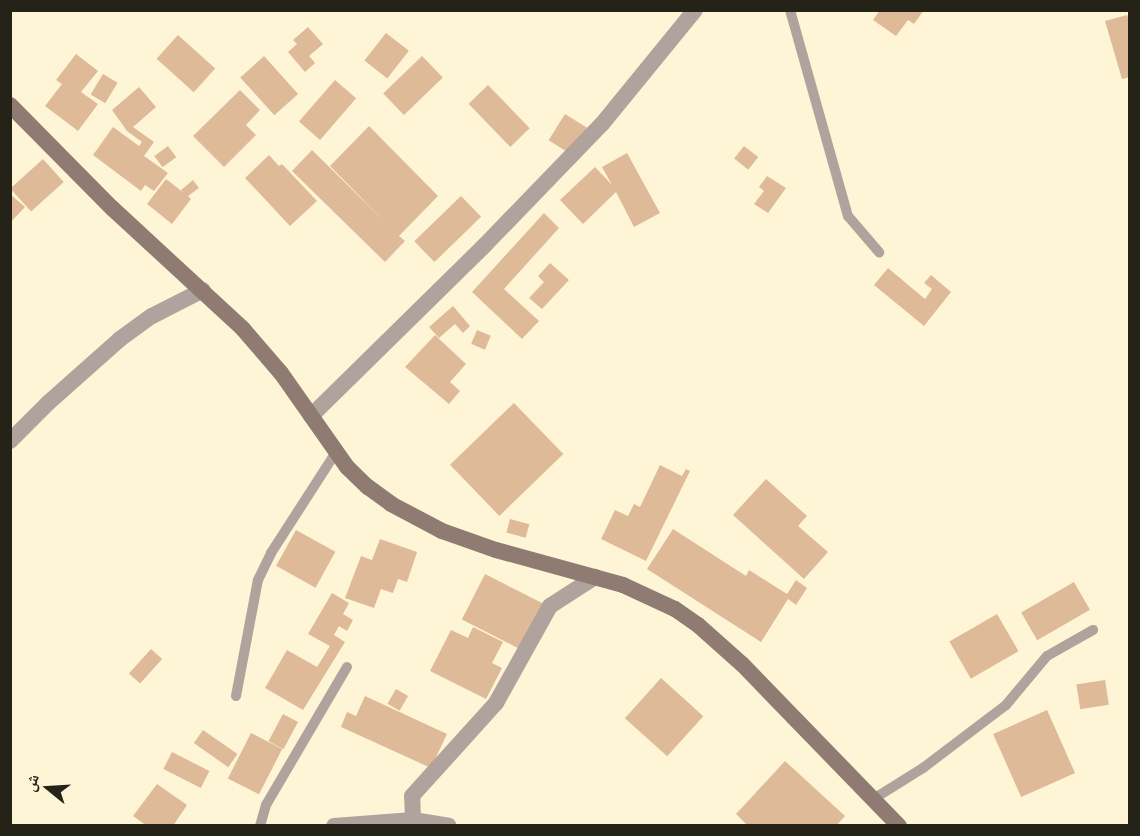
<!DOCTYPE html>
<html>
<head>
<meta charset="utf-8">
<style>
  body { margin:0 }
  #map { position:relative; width:1140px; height:836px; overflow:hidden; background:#fdf5d5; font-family:Lato,"Noto Naskh Arabic",sans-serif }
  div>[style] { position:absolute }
  .building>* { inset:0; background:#dfba99; transform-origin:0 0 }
  .service>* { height:10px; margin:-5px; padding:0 5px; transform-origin:5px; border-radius:5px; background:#b0a29c }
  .minor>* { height:16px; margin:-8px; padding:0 8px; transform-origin:8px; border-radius:8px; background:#b0a29c }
  .secondary>* { height:16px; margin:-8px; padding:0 8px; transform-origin:8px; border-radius:8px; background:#8f7b72 }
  span { translate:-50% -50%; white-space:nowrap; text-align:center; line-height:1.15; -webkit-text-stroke:4.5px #fdf5d5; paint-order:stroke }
  .frame { position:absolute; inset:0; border:12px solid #252217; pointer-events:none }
  .north { position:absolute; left:18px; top:758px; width:60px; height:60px; -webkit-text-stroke:4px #fdf5d5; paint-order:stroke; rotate:288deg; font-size:16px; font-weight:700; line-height:24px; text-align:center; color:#252217 }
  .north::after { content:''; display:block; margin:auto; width:21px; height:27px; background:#252217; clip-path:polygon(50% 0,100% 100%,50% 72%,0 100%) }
</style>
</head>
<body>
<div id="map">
  <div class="building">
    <i style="clip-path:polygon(880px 10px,924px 10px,914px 24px,908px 20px,896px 36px,873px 20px)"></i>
    <i style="clip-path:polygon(1127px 15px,1130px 22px,1130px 77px,1122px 79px,1105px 21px)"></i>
    <i style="clip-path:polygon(308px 27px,323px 44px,309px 56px,315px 63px,305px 72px,288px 52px,297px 44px,293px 40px)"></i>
    <i style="left:386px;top:33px;width:29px;height:35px;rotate:38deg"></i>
    <i style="left:178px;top:35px;width:50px;height:32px;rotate:42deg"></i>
    <i style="clip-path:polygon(76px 54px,98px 71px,81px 92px,98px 104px,78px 131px,45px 106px,62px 84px,56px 80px)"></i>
    <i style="left:264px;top:56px;width:51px;height:32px;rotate:48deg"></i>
    <i style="left:422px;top:56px;width:30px;height:54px;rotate:46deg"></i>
    <i style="left:103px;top:74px;width:17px;height:24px;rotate:31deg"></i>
    <i style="left:335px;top:80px;width:28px;height:55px;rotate:41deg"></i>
    <i style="left:488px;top:85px;width:60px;height:27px;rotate:46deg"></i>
    <i style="clip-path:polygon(139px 87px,156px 107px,133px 127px,154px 142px,144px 156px,168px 173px,154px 191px,145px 185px,141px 191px,93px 155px,113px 127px,139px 146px,142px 142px,127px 131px,112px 110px)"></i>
    <i style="clip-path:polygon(240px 90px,260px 110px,246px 125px,256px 135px,224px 167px,193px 136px)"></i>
    <i style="left:565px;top:114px;width:26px;height:31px;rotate:32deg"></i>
    <i style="clip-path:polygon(369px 126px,438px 196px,399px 236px,405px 241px,385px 262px,292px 171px,312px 150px,383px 220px,330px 166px)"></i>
    <i style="left:168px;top:146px;width:14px;height:17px;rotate:54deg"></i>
    <i style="left:744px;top:146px;width:18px;height:16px;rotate:38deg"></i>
    <i style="clip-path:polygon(627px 153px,660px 213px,634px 227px,616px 192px,583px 224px,560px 200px,595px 167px,612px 185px,602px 167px)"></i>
    <i style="clip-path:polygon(269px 155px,279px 166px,282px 164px,317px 201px,290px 226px,245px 178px)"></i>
    <i style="left:43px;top:159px;width:31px;height:44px;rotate:48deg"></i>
    <i style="clip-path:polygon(767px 176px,786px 188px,768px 213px,754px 204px,764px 191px,759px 187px)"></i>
    <i style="clip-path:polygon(166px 179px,184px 193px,181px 190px,193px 180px,199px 188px,188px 196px,191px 199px,172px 224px,147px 204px)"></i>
    <i style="clip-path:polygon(10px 194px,25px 207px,10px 223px)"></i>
    <i style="left:461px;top:196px;width:29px;height:65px;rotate:46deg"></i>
    <i style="clip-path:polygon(544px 213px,559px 228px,504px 289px,539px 321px,522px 339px,472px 292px)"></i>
    <i style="clip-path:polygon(550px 263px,569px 280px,542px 309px,529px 298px,544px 282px,538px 276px)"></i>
    <i style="clip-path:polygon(888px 268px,925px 299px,932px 289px,924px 283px,931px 275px,951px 292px,924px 326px,874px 285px)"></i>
    <i style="clip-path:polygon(453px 306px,470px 326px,463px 333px,455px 324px,439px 338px,429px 327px)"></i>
    <i style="left:477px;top:330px;width:15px;height:15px;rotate:23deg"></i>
    <i style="clip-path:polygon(435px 335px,466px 364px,450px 382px,460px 391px,449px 404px,405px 367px)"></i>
    <i style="left:514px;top:403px;width:71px;height:89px;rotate:46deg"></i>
    <i style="clip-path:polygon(660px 465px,682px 476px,686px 469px,690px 471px,646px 561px,601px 539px,615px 510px,628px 516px,634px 504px,640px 507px)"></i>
    <i style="clip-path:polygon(766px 479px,807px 516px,798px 526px,828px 552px,804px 579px,733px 515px)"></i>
    <i style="left:510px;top:519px;width:20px;height:14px;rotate:15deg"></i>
    <i style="clip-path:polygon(673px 529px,746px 576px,749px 570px,787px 594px,796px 580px,807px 588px,796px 605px,788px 599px,761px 642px,647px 569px)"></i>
    <i style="left:296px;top:530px;width:45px;height:41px;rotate:29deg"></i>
    <i style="clip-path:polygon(380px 539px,417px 552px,407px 582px,398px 579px,393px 593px,381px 589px,374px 608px,345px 598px,361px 556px,372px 560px)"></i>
    <i style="left:485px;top:574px;width:65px;height:51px;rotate:27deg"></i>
    <i style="left:1074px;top:582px;width:32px;height:61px;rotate:60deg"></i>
    <i style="clip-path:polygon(332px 593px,349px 603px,343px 614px,353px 620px,347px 631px,339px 626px,334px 635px,345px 642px,303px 710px,265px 688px,287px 650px,317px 667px,330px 646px,308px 634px)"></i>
    <i style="left:997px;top:614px;width:43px;height:55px;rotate:60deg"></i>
    <i style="clip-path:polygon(473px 627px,503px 642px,492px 663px,502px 668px,486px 699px,430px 671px,451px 630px,468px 638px)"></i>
    <i style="left:151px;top:649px;width:15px;height:33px;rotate:42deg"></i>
    <i style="left:661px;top:678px;width:57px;height:54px;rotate:42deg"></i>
    <i style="left:1105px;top:680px;width:25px;height:29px;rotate:81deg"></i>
    <i style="left:396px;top:689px;width:14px;height:17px;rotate:30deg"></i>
    <i style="clip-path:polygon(365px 696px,447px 734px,431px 768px,341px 727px,347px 712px,356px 716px)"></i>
    <i style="left:1047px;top:710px;width:69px;height:59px;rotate:66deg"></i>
    <i style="left:283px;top:714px;width:17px;height:31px;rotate:28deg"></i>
    <i style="left:203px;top:730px;width:42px;height:16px;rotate:35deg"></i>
    <i style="left:251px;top:733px;width:35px;height:51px;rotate:27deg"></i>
    <i style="left:172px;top:752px;width:42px;height:19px;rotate:27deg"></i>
    <i style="clip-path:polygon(785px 761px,845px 816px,836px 826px,748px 826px,736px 814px)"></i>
    <i style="clip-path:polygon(157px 784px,187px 805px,173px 826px,147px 826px,133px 816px)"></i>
  </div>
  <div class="service">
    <i style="left:790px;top:10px;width:214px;rotate:74.3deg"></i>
    <i style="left:848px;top:216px;width:48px;rotate:49.3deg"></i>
    <i style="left:236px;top:696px;width:118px;rotate:-79.3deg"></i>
    <i style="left:258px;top:580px;width:30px;rotate:-64deg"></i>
    <i style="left:271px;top:553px;width:120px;rotate:-57.2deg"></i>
    <i style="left:875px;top:798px;width:57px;rotate:-32deg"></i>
    <i style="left:923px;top:768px;width:104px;rotate:-37.2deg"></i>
    <i style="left:1006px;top:705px;width:64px;rotate:-50.1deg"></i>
    <i style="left:1047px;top:656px;width:53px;rotate:-29.5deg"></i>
    <i style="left:260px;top:826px;width:22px;rotate:-74deg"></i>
    <i style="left:266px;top:805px;width:160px;rotate:-59.6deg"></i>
  </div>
  <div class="minor">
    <i style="left:311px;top:416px;width:243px;rotate:-44.5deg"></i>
    <i style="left:484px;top:246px;width:170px;rotate:-46deg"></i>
    <i style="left:602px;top:124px;width:147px;rotate:-50.8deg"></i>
    <i style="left:10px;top:441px;width:54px;rotate:-45deg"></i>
    <i style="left:48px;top:403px;width:96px;rotate:-41.6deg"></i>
    <i style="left:120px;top:339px;width:39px;rotate:-36deg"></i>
    <i style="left:152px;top:316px;width:57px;rotate:-27deg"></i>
    <i style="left:413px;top:820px;width:24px;rotate:-92deg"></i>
    <i style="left:412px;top:796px;width:125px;rotate:-47.9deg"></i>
    <i style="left:496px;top:703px;width:111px;rotate:-60.9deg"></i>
    <i style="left:550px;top:606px;width:54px;rotate:-32.8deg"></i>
    <i style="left:334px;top:826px;width:79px;rotate:-4.3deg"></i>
    <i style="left:413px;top:820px;width:36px;rotate:9deg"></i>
  </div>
  <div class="secondary">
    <i style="left:10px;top:105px;width:145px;rotate:45.3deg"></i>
    <i style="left:112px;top:208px;width:178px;rotate:42.7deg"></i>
    <i style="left:243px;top:329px;width:58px;rotate:49.2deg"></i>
    <i style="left:281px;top:373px;width:115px;rotate:54.9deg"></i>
    <i style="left:347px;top:467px;width:29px;rotate:44deg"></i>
    <i style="left:368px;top:487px;width:29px;rotate:36deg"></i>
    <i style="left:391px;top:504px;width:58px;rotate:27.9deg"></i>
    <i style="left:442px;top:531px;width:57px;rotate:19.4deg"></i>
    <i style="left:496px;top:550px;width:132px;rotate:15.4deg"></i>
    <i style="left:623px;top:585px;width:57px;rotate:24.8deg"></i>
    <i style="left:675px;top:609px;width:28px;rotate:35deg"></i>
    <i style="left:698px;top:625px;width:59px;rotate:41.6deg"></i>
    <i style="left:742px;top:664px;width:226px;rotate:45.9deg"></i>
  </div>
  <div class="frame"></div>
  <div class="north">ش</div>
</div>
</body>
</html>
